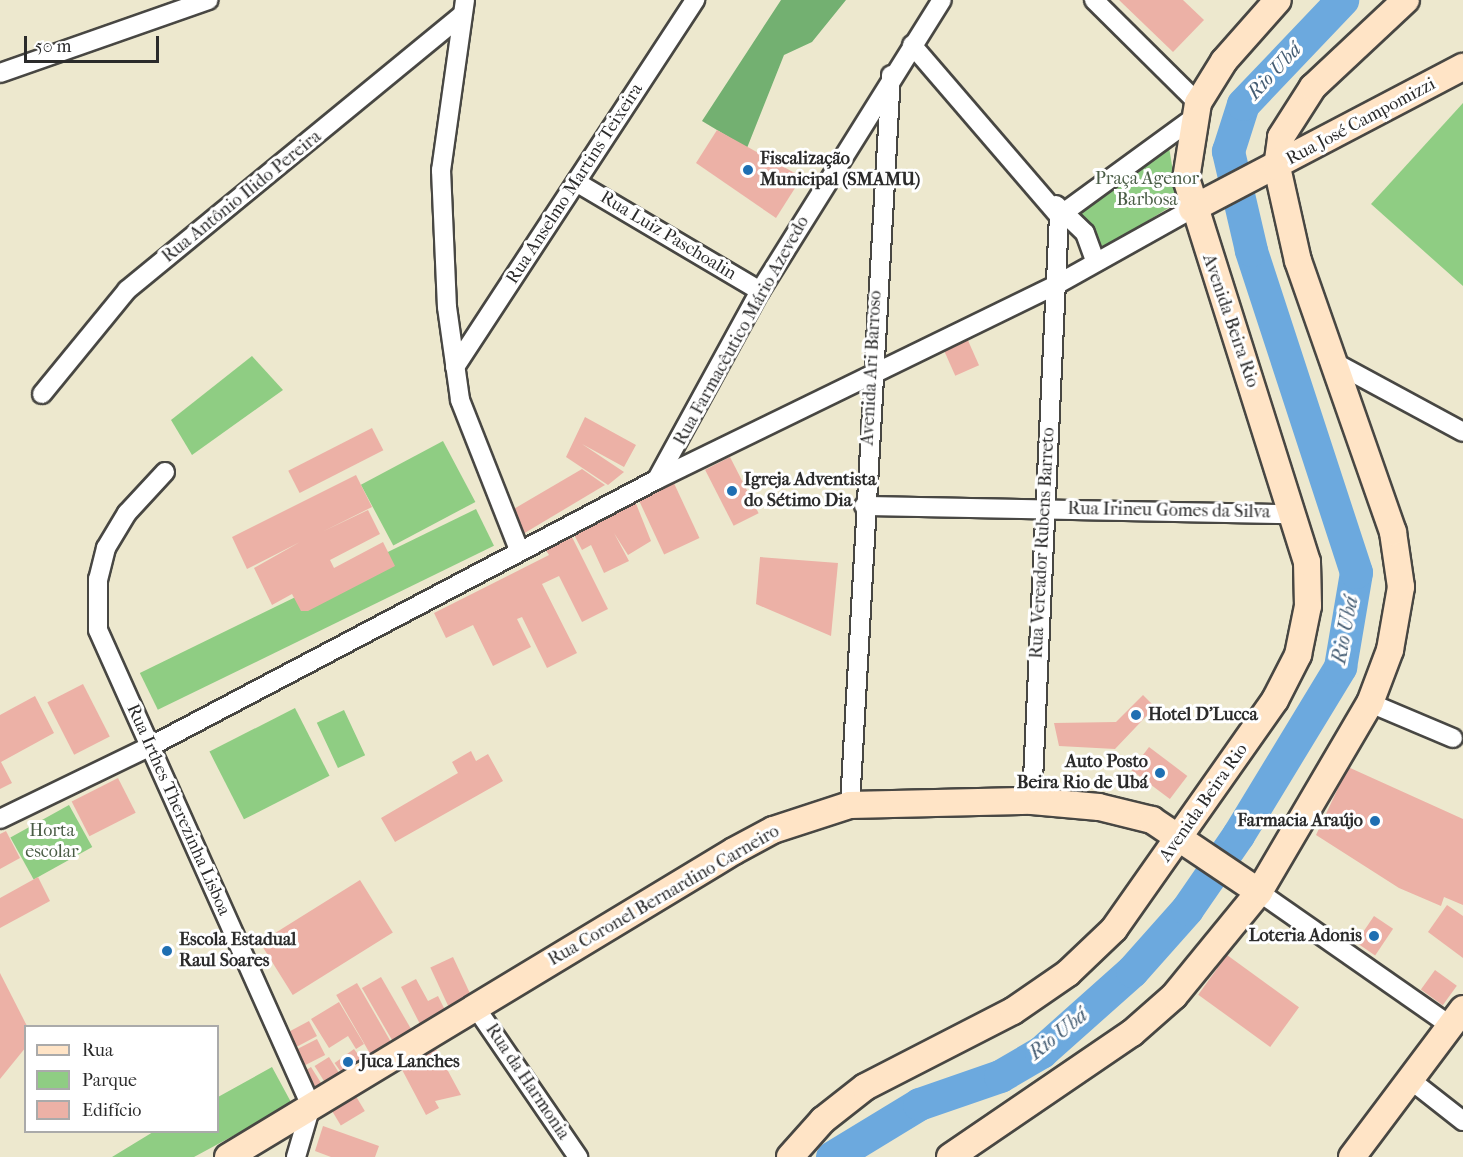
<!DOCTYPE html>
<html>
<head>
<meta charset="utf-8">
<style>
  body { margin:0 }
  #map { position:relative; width:1463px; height:1157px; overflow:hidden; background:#ede8ce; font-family:"IM FELL French Canon",serif }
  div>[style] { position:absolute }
  .green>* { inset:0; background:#8fcd83; transform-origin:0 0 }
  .forest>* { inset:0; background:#73b071 }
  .river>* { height:33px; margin:-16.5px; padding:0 16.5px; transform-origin:16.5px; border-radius:16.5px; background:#6ca9de }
  .building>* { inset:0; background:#ecb1a6; transform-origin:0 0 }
  .roads { filter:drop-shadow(2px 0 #484743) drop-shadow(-2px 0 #484743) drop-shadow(0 2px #484743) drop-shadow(0 -2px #484743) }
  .street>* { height:18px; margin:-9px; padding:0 9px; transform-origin:9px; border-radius:9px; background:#fff }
  .secondary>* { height:26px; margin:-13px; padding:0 13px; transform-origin:13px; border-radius:13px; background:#ffe4c6 }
  .dots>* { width:16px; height:16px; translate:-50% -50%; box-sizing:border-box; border:3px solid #fff; border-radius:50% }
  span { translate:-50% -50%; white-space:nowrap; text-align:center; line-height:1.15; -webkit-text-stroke:6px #fff; paint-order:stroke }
  .street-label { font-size:18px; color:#2b2b2b }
  .poi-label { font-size:18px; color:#2b2b2b; font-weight:700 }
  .left { translate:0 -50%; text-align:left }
  .right { translate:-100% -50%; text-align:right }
  .park-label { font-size:18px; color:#495c45 }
  .water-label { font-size:20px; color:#455d73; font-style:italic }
  .legend { position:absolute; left:24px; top:1025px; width:195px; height:108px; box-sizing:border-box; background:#fff; border:2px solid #aaa; margin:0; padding:8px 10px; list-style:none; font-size:18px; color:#2b2b2b }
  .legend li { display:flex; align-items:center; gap:12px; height:30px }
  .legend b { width:30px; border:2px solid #aaa }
  .scale { position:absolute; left:24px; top:36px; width:135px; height:27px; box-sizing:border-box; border:3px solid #2b2b2b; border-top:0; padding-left:8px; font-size:18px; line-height:21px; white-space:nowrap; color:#2b2b2b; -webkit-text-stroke:4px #fff; paint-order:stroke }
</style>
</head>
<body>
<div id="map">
  <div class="green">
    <i style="clip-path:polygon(1463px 103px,1463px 286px,1371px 204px)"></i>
    <i style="clip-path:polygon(1168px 141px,1178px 202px,1104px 248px,1075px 213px)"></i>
    <i style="clip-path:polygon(252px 356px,283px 390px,192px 455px,171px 420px)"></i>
    <i style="left:443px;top:441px;width:69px;height:93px;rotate:62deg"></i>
    <i style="left:476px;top:509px;width:41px;height:374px;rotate:64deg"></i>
    <i style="left:295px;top:708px;width:76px;height:96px;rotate:63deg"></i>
    <i style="left:344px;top:710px;width:50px;height:30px;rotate:65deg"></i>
    <i style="left:69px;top:805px;width:48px;height:67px;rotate:61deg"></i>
    <i style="clip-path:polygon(272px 1067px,292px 1104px,194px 1157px,112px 1157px,153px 1132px,218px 1132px,218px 1097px)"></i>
  </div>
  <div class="forest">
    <i style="clip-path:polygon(781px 0,846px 0,812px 42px,784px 55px,747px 148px,702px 121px)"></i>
  </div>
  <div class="river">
    <i style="left:832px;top:1157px;width:102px;rotate:-31.3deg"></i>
    <i style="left:919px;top:1104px;width:86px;rotate:-19.1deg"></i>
    <i style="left:1000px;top:1076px;width:48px;rotate:-30.3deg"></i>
    <i style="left:1041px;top:1052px;width:122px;rotate:-41.7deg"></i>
    <i style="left:1132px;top:971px;width:83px;rotate:-48.4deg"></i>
    <i style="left:1187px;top:909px;width:90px;rotate:-55.4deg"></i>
    <i style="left:1238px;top:835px;width:197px;rotate:-58.7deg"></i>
    <i style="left:1340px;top:667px;width:96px;rotate:-80.4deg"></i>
    <i style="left:1356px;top:572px;width:339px;rotate:-108.1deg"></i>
    <i style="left:1251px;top:250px;width:102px;rotate:-103.1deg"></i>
    <i style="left:1228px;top:151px;width:49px;rotate:-72.3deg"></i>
    <i style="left:1243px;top:104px;width:144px;rotate:-46.4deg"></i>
  </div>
  <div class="building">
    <i style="clip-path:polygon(1119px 0,1183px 0,1204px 20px,1173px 52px)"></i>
    <i style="clip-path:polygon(717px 130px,802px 177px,776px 218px,696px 163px)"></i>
    <i style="left:966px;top:336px;width:32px;height:26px;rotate:66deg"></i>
    <i style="clip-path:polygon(585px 417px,636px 445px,624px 467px,582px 444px,624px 472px,608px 485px,566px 457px)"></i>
    <i style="left:372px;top:428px;width:25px;height:94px;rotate:63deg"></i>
    <i style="left:730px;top:457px;width:63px;height:28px;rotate:63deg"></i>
    <i style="clip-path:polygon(582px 469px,605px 485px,523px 534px,512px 510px)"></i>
    <i style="clip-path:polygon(356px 475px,372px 507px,324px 531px,368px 510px,380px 534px,330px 560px,334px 568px,383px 542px,395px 566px,308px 611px,301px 611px,292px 594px,272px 605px,254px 568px,300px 542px,247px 569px,232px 537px)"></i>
    <i style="left:672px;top:479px;width:65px;height:39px;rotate:65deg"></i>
    <i style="clip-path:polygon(633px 496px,651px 541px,628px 555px,614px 533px,629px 561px,604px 573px,591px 545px,582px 550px,571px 529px)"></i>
    <i style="clip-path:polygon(571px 535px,608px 609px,582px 622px,559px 576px,542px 584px,577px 653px,547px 668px,522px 617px,517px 619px,531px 647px,493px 666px,473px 625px,446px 638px,434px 613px,549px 555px,545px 549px)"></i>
    <i style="clip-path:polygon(760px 557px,838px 563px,831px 636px,756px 604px)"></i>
    <i style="left:83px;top:684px;width:59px;height:40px;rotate:63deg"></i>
    <i style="clip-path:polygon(1143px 695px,1155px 707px,1115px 749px,1059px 746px,1054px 723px,1116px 722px)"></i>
    <i style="clip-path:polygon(35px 696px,54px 733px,1px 762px,12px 783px,0 789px,0 715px)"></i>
    <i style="left:1149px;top:747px;width:48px;height:29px;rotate:37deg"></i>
    <i style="clip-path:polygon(471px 751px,476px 761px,488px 754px,503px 781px,395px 842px,381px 818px,458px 773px,452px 762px)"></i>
    <i style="clip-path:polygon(1348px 767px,1463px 819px,1463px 905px,1444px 897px,1441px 906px,1399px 888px,1316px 835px)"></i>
    <i style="left:118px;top:778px;width:39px;height:52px;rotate:63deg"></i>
    <i style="clip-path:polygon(6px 831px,20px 858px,0 869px,0 834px)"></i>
    <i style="clip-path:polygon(38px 877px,50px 901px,0 928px,0 898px)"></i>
    <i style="left:360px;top:880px;width:62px;height:118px;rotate:58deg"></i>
    <i style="clip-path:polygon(1447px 905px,1463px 916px,1463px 958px,1428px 932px)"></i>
    <i style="left:1374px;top:916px;width:23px;height:32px;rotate:34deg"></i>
    <i style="left:1227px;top:955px;width:89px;height:49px;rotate:36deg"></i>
    <i style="left:453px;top:957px;width:42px;height:25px;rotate:65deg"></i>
    <i style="left:1435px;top:970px;width:27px;height:24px;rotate:36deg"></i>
    <i style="clip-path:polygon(0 973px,27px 1026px,26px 1047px,0 1079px)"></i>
    <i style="left:381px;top:977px;width:61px;height:22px;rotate:60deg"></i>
    <i style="clip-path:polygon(416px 979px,428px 1001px,438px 996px,446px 1012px,421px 1026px,401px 987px)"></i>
    <i style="left:357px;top:983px;width:68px;height:24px;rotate:60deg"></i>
    <i style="clip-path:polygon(339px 1002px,364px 1044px,356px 1049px,348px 1036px,329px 1048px,311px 1019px)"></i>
    <i style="left:309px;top:1021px;width:17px;height:26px;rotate:62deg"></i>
    <i style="left:317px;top:1039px;width:18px;height:26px;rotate:63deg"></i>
    <i style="clip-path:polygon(435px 1047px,461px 1095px,435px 1101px,439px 1108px,426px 1115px,399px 1064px,411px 1057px,414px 1064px)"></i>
    <i style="left:354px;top:1049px;width:14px;height:24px;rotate:54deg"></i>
    <i style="left:329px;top:1057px;width:19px;height:17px;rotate:58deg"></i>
    <i style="left:311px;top:1067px;width:19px;height:12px;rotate:58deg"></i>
    <i style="left:354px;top:1093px;width:21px;height:28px;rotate:59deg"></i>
    <i style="clip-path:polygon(323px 1126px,379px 1146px,375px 1157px,331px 1157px,315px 1151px)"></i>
  </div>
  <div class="roads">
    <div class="street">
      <i style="left:465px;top:0;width:172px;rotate:98deg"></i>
      <i style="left:441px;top:170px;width:137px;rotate:87.5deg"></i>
      <i style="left:447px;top:307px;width:94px;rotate:82deg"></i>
      <i style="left:460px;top:400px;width:161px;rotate:68.5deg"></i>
      <i style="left:1094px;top:0;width:146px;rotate:44.7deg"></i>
      <i style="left:912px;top:45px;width:225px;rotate:49.3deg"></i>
      <i style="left:1059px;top:216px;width:586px;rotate:92.64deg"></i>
      <i style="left:0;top:73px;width:221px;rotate:-19.3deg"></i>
      <i style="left:576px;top:182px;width:214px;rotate:30.6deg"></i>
      <i style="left:1056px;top:205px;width:40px;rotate:44deg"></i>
      <i style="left:1085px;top:233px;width:30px;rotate:70deg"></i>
      <i style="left:1059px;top:216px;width:165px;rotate:-36.1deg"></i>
      <i style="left:1330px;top:360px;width:151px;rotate:28.4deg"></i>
      <i style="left:455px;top:367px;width:439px;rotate:-56.8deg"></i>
      <i style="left:42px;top:394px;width:134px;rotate:-50.7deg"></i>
      <i style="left:127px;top:290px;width:432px;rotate:-39.4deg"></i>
      <i style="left:165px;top:472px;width:56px;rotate:132.8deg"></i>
      <i style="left:127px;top:513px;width:41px;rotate:121deg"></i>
      <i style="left:106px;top:548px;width:32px;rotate:104deg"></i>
      <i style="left:98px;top:579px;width:51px;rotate:90deg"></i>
      <i style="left:98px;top:630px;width:521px;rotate:65.89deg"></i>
      <i style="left:311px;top:1106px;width:53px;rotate:106.4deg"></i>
      <i style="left:657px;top:479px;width:214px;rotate:-61.3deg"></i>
      <i style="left:760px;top:291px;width:343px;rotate:-58deg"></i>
      <i style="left:864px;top:506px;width:430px;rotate:1.1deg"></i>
      <i style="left:1370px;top:703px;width:90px;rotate:22.9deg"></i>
      <i style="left:850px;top:805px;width:731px;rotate:-86.79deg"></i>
      <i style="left:0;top:819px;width:168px;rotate:-25.8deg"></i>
      <i style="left:151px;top:746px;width:571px;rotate:-27.78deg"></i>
      <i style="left:656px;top:480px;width:445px;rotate:-26deg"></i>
      <i style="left:1056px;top:285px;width:156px;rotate:-29.2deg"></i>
      <i style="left:1259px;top:892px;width:234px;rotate:34.9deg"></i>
      <i style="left:476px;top:1008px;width:181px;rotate:55.6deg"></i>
      <i style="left:1412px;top:1081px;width:65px;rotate:38.1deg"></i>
    </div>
    <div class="secondary">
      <i style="left:1192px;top:209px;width:306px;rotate:-27.7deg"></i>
      <i style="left:228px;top:1157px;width:591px;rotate:-31.16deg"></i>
      <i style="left:734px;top:851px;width:44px;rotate:-28.3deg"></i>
      <i style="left:773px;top:830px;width:81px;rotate:-18deg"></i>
      <i style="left:850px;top:805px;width:182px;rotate:-1.3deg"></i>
      <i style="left:1032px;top:801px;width:67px;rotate:5.1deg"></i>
      <i style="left:1099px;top:807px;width:55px;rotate:13.8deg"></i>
      <i style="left:1152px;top:820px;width:129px;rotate:33.9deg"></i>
      <i style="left:790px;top:1157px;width:50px;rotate:-48.3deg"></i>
      <i style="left:823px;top:1120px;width:53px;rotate:-38.2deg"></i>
      <i style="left:865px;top:1087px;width:166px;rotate:-27.2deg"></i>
      <i style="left:1013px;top:1011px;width:67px;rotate:-34.6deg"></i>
      <i style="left:1068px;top:973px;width:64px;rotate:-43.7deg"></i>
      <i style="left:1114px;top:929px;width:280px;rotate:-54.9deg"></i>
      <i style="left:1275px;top:700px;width:51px;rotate:-62.9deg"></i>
      <i style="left:1298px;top:655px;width:50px;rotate:-78.5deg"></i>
      <i style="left:1308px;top:606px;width:44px;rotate:-91.3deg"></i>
      <i style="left:1307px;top:562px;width:402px;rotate:-107.5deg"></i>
      <i style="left:1186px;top:179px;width:77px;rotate:-81deg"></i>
      <i style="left:1198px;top:103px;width:49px;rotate:-58.2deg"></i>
      <i style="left:1224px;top:61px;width:81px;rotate:-48.5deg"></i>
      <i style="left:950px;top:1157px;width:220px;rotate:-34.3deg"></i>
      <i style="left:1132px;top:1033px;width:56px;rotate:-41.4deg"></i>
      <i style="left:1174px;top:996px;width:134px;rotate:-50.7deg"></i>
      <i style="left:1259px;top:892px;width:219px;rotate:-59.6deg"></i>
      <i style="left:1370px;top:703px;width:57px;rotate:-69.3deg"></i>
      <i style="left:1390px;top:650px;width:64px;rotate:-80.1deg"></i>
      <i style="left:1401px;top:587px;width:56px;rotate:-98.3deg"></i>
      <i style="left:1393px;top:532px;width:287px;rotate:-109.3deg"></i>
      <i style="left:1298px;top:261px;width:96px;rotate:-102.6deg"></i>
      <i style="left:1277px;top:167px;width:30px;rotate:-82deg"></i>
      <i style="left:1281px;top:137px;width:59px;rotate:-57.4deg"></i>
      <i style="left:1313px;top:87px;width:127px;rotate:-43.1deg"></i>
      <i style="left:1352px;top:1157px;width:185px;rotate:-53.1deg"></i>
    </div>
  </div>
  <div class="dots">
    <i style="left:748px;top:170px;background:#1f6fb2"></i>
    <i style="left:732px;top:491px;background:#1f6fb2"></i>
    <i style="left:1136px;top:715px;background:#1f6fb2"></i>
    <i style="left:1160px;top:773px;background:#1f6fb2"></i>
    <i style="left:1375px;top:821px;background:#1f6fb2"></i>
    <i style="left:1374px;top:936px;background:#1f6fb2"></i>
    <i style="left:167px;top:951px;background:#1f6fb2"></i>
    <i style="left:348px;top:1062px;background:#1f6fb2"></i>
  </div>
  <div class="street-label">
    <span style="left:1361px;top:122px;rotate:-28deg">Rua José Campomizzi</span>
    <span style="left:575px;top:184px;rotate:-57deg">Rua Anselmo Martins Teixeira</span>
    <span style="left:242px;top:197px;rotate:-39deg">Rua Antônio Ilido Pereira</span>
    <span style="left:668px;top:236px;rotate:31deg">Rua Luiz Paschoalin</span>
    <span style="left:1230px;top:321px;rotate:71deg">Avenida Beira Rio</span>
    <span style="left:742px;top:331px;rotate:-61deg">Rua Farmacêutico Mário Azevedo</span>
    <span style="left:872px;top:368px;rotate:-87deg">Avenida Ari Barroso</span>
    <span style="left:1169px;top:511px;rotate:1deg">Rua Irineu Gomes da Silva</span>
    <span style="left:1043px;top:543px;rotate:-87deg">Rua Vereador Rubens Barreto</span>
    <span style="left:1204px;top:803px;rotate:-55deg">Avenida Beira Rio</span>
    <span style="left:178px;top:810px;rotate:66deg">Rua Irthes Therezinha Lisboa</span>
    <span style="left:664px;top:896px;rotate:-30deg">Rua Coronel Bernardino Carneiro</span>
    <span style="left:527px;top:1082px;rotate:56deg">Rua da Harmonia</span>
  </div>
  <div class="poi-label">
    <span class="left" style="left:760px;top:170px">Fiscalização<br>Municipal (SMAMU)</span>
    <span class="left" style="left:744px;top:491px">Igreja Adventista<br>do Sétimo Dia</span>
    <span class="left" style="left:1148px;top:715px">Hotel D'Lucca</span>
    <span class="right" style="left:1148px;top:773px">Auto Posto<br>Beira Rio de Ubá</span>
    <span class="right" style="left:1363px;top:821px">Farmacia Araújo</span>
    <span class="right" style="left:1362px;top:936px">Loteria Adonis</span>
    <span class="left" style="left:179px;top:951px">Escola Estadual<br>Raul Soares</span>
    <span class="left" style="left:360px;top:1062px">Juca Lanches</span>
  </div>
  <div class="park-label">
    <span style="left:1147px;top:190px">Praça Agenor<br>Barbosa</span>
    <span style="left:52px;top:842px">Horta<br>escolar</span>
  </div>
  <div class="water-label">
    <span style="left:1274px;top:71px;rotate:-47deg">Rio Ubá</span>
    <span style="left:1345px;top:630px;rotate:-79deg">Rio Ubá</span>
    <span style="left:1058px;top:1034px;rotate:-39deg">Rio Ubá</span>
  </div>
  <ul class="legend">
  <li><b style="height:8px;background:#ffe4c6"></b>Rua</li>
  <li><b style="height:16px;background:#8fcd83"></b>Parque</li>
  <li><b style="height:16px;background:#ecb1a6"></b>Edifício</li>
  </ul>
  <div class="scale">50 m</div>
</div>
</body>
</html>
